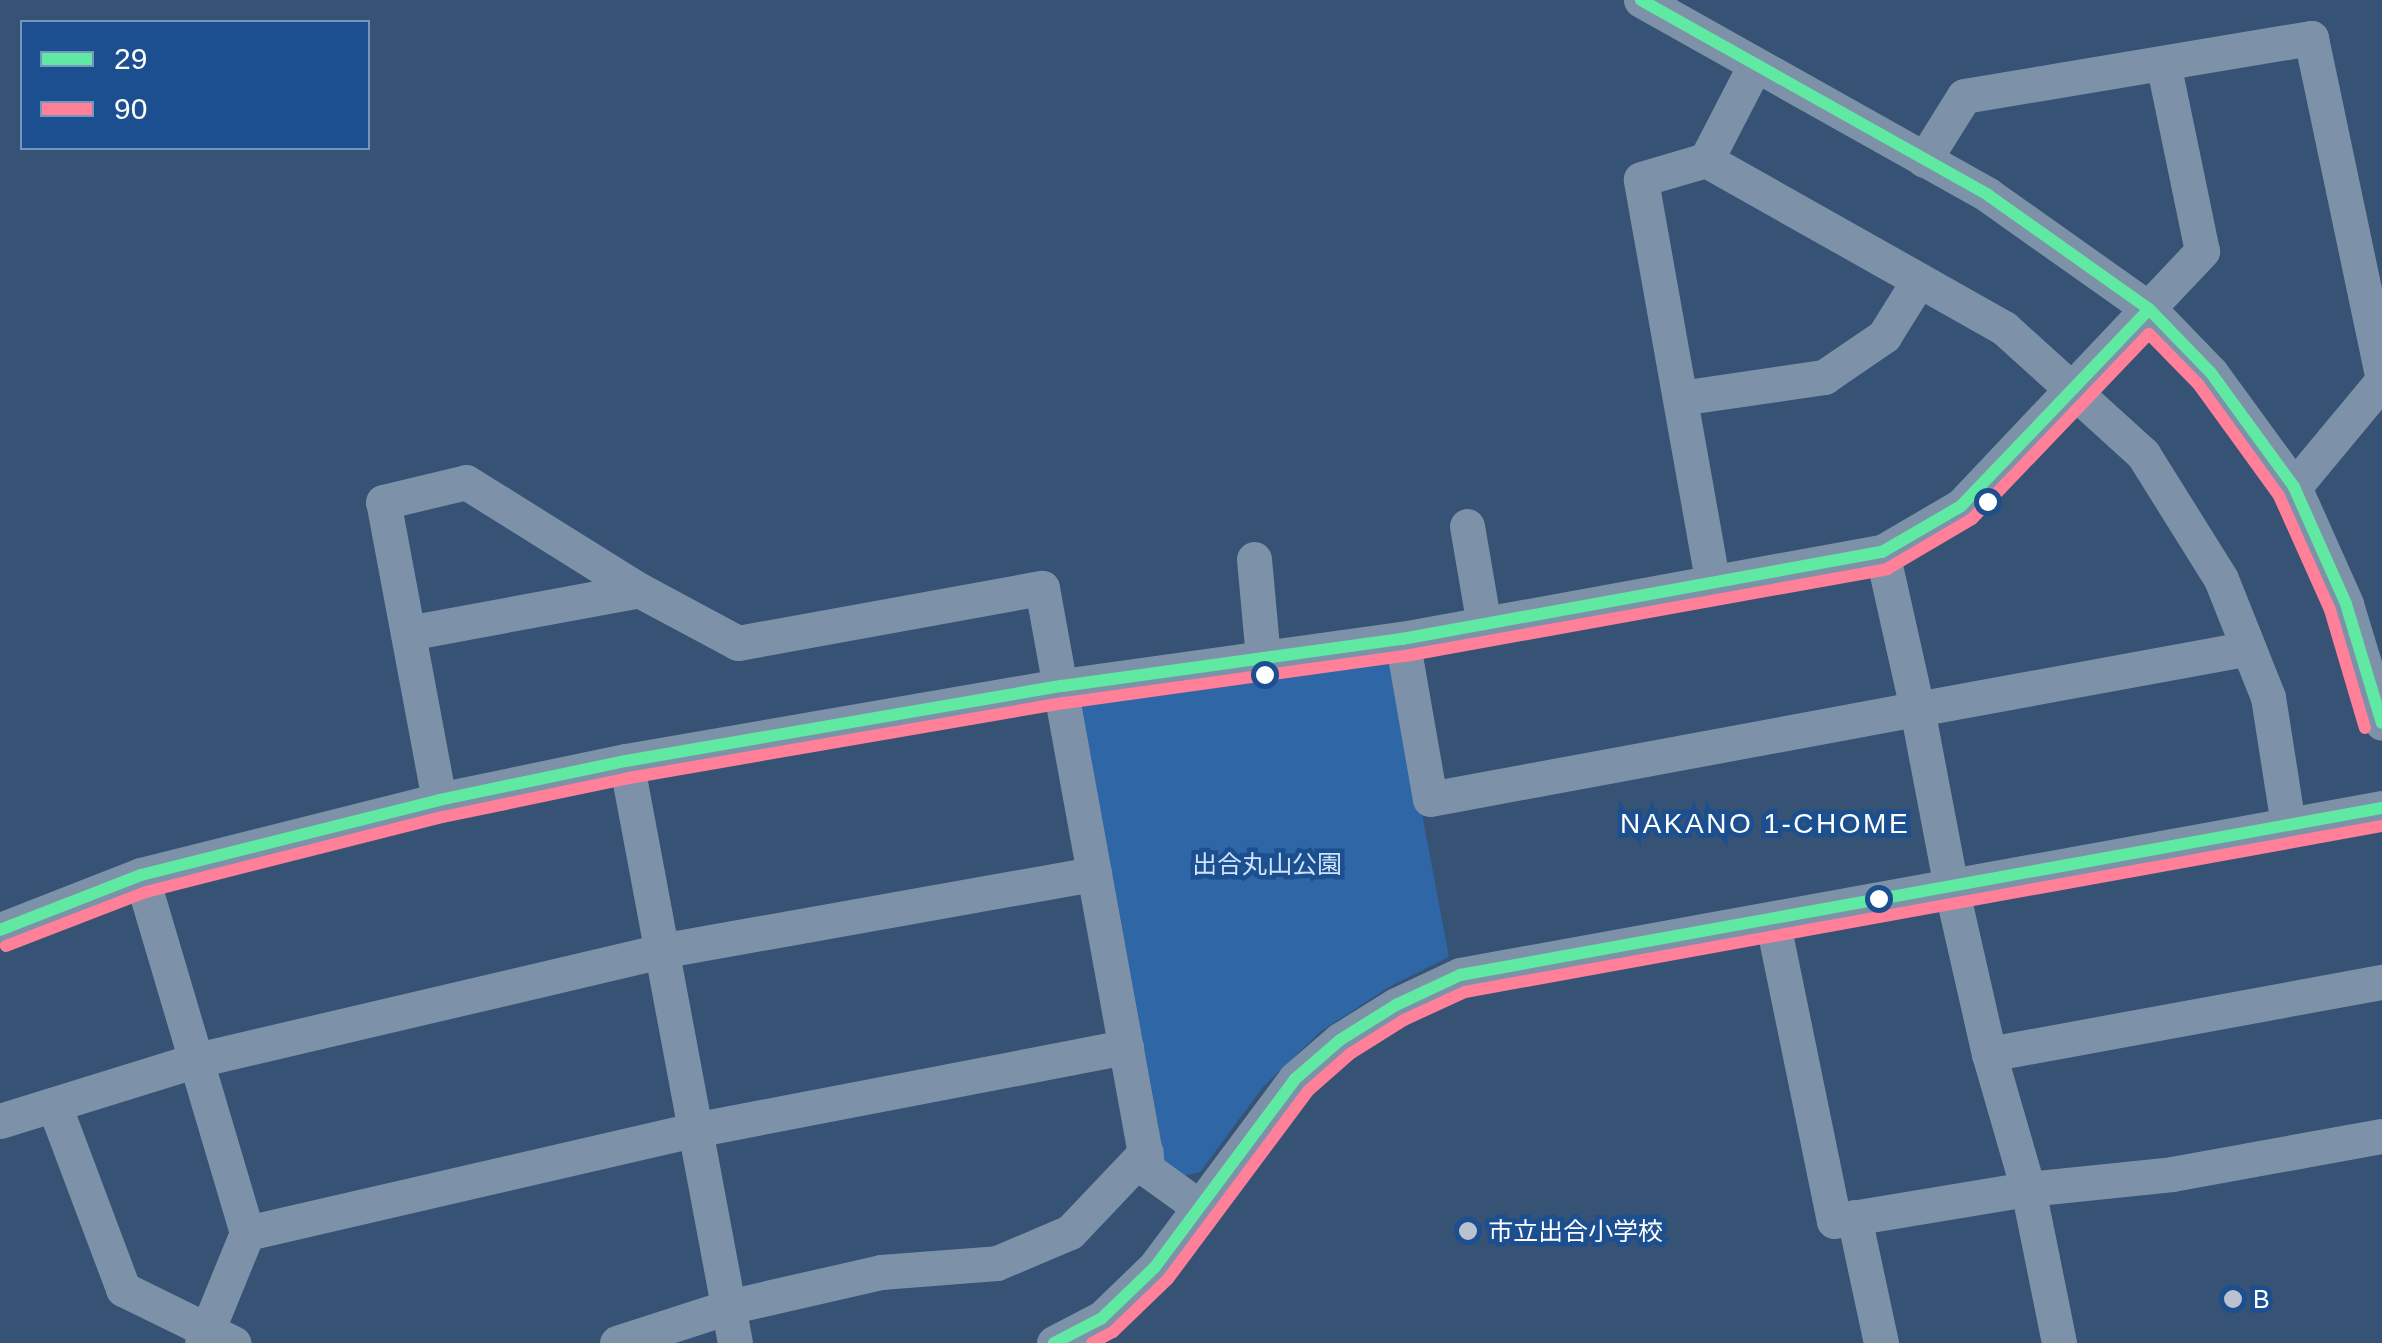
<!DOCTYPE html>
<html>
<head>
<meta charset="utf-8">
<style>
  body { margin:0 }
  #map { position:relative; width:2382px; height:1343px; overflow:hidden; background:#365274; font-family:Helvetica,"Noto Sans JP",sans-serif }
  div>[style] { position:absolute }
  .green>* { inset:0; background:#2f66a5 }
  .minor>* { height:35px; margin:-17.5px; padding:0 17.5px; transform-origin:17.5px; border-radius:17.5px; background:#7d92a8 }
  .bus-1>* { height:12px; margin:-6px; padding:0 6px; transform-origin:6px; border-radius:6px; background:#60e9a3 }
  .bus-2>* { height:12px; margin:-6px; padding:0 6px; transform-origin:6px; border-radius:6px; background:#ff8098 }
  .dots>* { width:28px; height:28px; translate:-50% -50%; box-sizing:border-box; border:5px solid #1b4f8f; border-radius:50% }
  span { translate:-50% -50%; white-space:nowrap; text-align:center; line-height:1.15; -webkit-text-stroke:9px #1b4f8f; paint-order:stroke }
  .park-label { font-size:25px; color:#cfe3fa }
  .poi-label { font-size:25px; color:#fff }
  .left { translate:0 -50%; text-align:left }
  .neighbourhood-label { font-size:28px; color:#fff; letter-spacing:2.5px }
  .legend { position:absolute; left:20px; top:20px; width:350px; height:130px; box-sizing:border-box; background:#1b4f8f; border:2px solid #7695bc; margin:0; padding:12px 18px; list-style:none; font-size:30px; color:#fff }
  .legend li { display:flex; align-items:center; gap:20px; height:50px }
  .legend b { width:50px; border:2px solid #7695bc }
</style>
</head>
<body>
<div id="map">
  <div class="green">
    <i style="clip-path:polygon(1393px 660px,1449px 957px,1389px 987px,1320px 1032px,1263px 1087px,1200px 1172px,1180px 1177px,1159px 1165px,1073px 705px)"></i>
  </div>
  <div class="minor">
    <i style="left:1641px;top:0;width:398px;rotate:29.3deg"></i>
    <i style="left:1988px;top:195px;width:197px;rotate:35.3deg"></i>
    <i style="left:2149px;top:309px;width:89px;rotate:45.9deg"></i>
    <i style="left:2211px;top:373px;width:141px;rotate:53.9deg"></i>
    <i style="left:2294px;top:487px;width:128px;rotate:66deg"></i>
    <i style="left:2346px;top:604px;width:124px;rotate:73.2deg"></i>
    <i style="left:1706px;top:160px;width:342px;rotate:29.4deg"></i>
    <i style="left:2004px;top:328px;width:188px;rotate:42.2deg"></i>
    <i style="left:2143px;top:454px;width:147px;rotate:58deg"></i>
    <i style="left:2221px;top:579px;width:127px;rotate:68.3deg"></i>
    <i style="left:2268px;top:697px;width:130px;rotate:81.1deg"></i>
    <i style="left:1924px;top:160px;width:75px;rotate:-58deg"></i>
    <i style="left:1964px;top:96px;width:352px;rotate:-9.5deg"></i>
    <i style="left:2311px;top:38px;width:343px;rotate:78.1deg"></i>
    <i style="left:1680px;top:398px;width:146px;rotate:-8.3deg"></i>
    <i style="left:1824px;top:377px;width:73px;rotate:-34.3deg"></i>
    <i style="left:1884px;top:336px;width:66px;rotate:-58deg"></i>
    <i style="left:2294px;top:487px;width:138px;rotate:-50.3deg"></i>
    <i style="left:1467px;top:526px;width:100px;rotate:80.3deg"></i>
    <i style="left:1882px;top:552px;width:161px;rotate:77.4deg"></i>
    <i style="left:1917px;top:709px;width:337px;rotate:-10.4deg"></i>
    <i style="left:1254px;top:559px;width:99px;rotate:84.8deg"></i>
    <i style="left:1713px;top:585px;width:412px;rotate:-100.1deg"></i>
    <i style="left:1641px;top:179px;width:68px;rotate:-16.3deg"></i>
    <i style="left:1706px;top:160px;width:105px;rotate:-62.7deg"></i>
    <i style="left:408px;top:633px;width:235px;rotate:-10.5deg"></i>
    <i style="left:1402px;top:639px;width:162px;rotate:80.1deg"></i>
    <i style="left:1430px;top:799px;width:495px;rotate:-10.5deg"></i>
    <i style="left:1917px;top:709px;width:181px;rotate:79.2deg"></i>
    <i style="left:1951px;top:887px;width:171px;rotate:77.2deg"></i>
    <i style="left:1989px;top:1054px;width:141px;rotate:73.9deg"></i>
    <i style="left:2028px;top:1189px;width:157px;rotate:78.6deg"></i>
    <i style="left:626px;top:761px;width:592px;rotate:79.39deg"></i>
    <i style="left:439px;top:800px;width:303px;rotate:-100.6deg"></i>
    <i style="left:383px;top:502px;width:85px;rotate:-13.5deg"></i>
    <i style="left:466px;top:482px;width:204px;rotate:32deg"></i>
    <i style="left:639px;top:590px;width:112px;rotate:28.2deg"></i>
    <i style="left:738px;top:643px;width:309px;rotate:-10.3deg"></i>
    <i style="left:1042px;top:588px;width:592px;rotate:79.68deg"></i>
    <i style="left:1148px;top:1170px;width:62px;rotate:35.8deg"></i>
    <i style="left:141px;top:875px;width:373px;rotate:73.5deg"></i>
    <i style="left:247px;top:1233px;width:119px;rotate:112.2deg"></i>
    <i style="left:1772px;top:919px;width:308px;rotate:78.4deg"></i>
    <i style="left:1834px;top:1221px;width:197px;rotate:-9.4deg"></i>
    <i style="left:2028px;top:1189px;width:145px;rotate:-5.9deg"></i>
    <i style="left:2172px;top:1174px;width:213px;rotate:-10.3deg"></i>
    <i style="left:0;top:930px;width:151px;rotate:-21.3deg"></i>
    <i style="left:141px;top:875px;width:307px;rotate:-14.1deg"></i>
    <i style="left:439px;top:800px;width:191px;rotate:-11.8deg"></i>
    <i style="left:626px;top:761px;width:442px;rotate:-9.8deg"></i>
    <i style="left:1062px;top:686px;width:343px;rotate:-7.9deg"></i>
    <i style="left:1402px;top:639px;width:488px;rotate:-10.3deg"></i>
    <i style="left:1882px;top:552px;width:91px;rotate:-30.2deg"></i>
    <i style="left:1961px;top:506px;width:351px;rotate:-46.6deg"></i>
    <i style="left:2202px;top:251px;width:192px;rotate:-101.7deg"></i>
    <i style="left:1989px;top:1054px;width:400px;rotate:-10.4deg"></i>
    <i style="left:54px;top:1105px;width:197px;rotate:69.4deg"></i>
    <i style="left:123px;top:1289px;width:123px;rotate:26.1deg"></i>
    <i style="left:0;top:1121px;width:206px;rotate:-17.2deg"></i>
    <i style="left:197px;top:1060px;width:476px;rotate:-13.2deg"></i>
    <i style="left:660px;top:951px;width:441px;rotate:-10.1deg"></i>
    <i style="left:1854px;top:1217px;width:129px;rotate:77.9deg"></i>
    <i style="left:247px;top:1233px;width:459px;rotate:-13deg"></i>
    <i style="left:694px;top:1130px;width:440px;rotate:-10.9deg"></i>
    <i style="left:617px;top:1343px;width:117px;rotate:-18deg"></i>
    <i style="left:728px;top:1307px;width:157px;rotate:-12.9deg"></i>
    <i style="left:881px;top:1272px;width:116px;rotate:-4.4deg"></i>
    <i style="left:997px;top:1263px;width:79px;rotate:-23deg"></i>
    <i style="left:1070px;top:1232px;width:110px;rotate:-46.5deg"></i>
    <i style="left:1054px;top:1343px;width:54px;rotate:-27.5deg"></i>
    <i style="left:1102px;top:1318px;width:74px;rotate:-43.9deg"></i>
    <i style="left:1155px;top:1267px;width:234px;rotate:-53.3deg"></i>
    <i style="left:1295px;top:1079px;width:60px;rotate:-40.9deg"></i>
    <i style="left:1340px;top:1040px;width:66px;rotate:-32deg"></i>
    <i style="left:1396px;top:1005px;width:71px;rotate:-25.1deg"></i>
    <i style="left:1460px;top:975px;width:937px;rotate:-10.27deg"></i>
  </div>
  <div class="bus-1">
    <i style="left:1641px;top:0;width:398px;rotate:29.3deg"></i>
    <i style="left:1988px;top:195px;width:197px;rotate:35.3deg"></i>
    <i style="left:2149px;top:309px;width:89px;rotate:45.9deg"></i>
    <i style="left:2211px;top:373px;width:141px;rotate:53.9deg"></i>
    <i style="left:2294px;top:487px;width:128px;rotate:66deg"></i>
    <i style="left:2346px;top:604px;width:124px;rotate:73.2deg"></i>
    <i style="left:0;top:930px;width:151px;rotate:-21.3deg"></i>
    <i style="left:141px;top:875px;width:307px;rotate:-14.1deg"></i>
    <i style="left:439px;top:800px;width:191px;rotate:-11.8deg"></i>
    <i style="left:626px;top:761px;width:442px;rotate:-9.8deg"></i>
    <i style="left:1062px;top:686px;width:343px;rotate:-7.9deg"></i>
    <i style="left:1402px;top:639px;width:488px;rotate:-10.3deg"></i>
    <i style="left:1882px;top:552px;width:91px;rotate:-30.2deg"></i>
    <i style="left:1961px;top:506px;width:272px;rotate:-46.3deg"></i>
    <i style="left:1054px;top:1343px;width:54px;rotate:-27.5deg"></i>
    <i style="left:1102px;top:1318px;width:74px;rotate:-43.9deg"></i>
    <i style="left:1155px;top:1267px;width:234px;rotate:-53.3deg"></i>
    <i style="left:1295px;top:1079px;width:60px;rotate:-40.9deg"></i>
    <i style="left:1340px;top:1040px;width:66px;rotate:-32deg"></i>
    <i style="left:1396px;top:1005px;width:71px;rotate:-25.1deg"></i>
    <i style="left:1460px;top:975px;width:937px;rotate:-10.27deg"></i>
  </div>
  <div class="bus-2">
    <i style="left:6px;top:946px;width:150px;rotate:-21.1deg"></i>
    <i style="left:146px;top:892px;width:306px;rotate:-14.2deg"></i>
    <i style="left:443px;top:817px;width:190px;rotate:-11.8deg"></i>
    <i style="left:629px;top:778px;width:442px;rotate:-9.8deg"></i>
    <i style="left:1065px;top:703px;width:343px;rotate:-7.9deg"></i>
    <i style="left:1405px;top:656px;width:490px;rotate:-10.2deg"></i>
    <i style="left:1887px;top:569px;width:99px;rotate:-30.5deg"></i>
    <i style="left:1972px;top:519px;width:256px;rotate:-46.3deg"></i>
    <i style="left:2149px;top:334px;width:70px;rotate:45.6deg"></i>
    <i style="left:2198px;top:384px;width:138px;rotate:54.1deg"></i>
    <i style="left:2279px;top:496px;width:125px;rotate:65.9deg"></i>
    <i style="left:2330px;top:610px;width:123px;rotate:73.5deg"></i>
    <i style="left:1092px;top:1343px;width:24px;rotate:-28deg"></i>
    <i style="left:1113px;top:1332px;width:76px;rotate:-43.9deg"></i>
    <i style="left:1168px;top:1279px;width:234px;rotate:-53.3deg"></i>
    <i style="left:1308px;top:1091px;width:56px;rotate:-41.4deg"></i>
    <i style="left:1350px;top:1054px;width:64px;rotate:-32.2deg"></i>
    <i style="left:1404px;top:1020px;width:67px;rotate:-24.7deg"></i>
    <i style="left:1465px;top:992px;width:932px;rotate:-10.26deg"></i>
  </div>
  <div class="dots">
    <i style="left:1988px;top:502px;background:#fff"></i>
    <i style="left:1265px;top:675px;background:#fff"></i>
    <i style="left:1879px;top:899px;background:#fff"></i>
    <i style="left:1468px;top:1231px;background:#b9c2ce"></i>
    <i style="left:2233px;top:1299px;background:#b9c2ce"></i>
  </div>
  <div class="park-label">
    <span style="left:1267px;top:864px">出合丸山公園</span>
  </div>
  <div class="poi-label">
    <span class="left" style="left:1488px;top:1231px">市立出合小学校</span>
    <span class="left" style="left:2253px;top:1299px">B</span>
  </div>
  <div class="neighbourhood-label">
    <span style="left:1765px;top:824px">NAKANO 1-CHOME</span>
  </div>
  <ul class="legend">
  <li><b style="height:12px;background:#60e9a3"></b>29</li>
  <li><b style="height:12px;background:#ff8098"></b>90</li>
  </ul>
</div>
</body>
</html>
